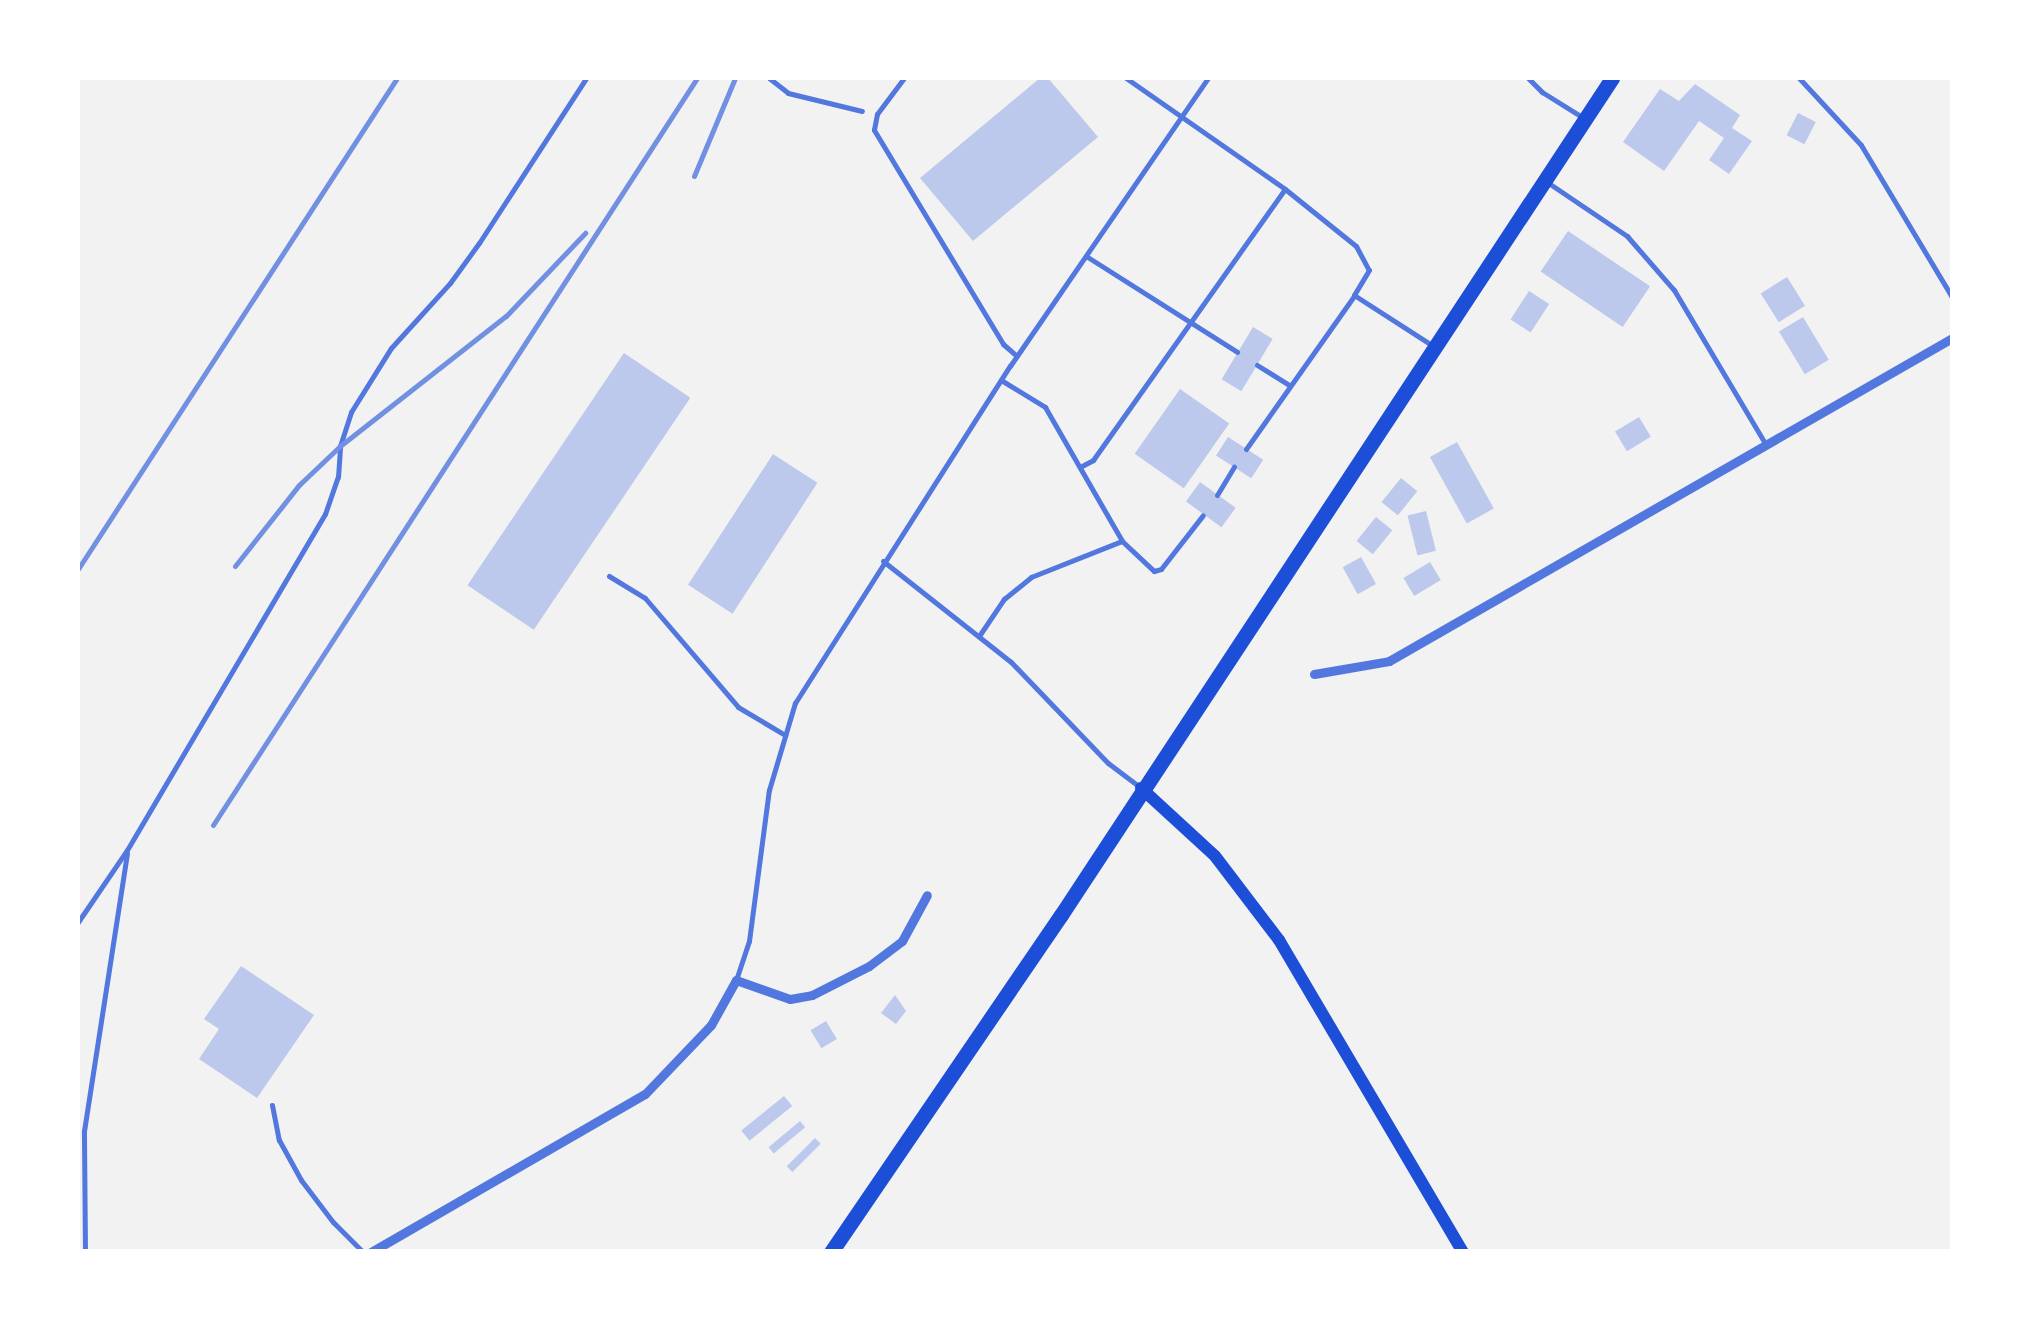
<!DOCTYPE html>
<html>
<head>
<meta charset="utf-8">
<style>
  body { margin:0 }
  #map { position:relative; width:2030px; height:1329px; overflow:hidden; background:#f2f2f2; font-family:Commissioner,sans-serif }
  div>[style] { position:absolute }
  .building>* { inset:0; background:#bdc9ec; transform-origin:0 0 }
  .service>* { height:5px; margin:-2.5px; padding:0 2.5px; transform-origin:2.5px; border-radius:2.5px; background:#5277de }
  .minor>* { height:9px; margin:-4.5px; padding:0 4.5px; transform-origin:4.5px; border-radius:4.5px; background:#5277de }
  .secondary>* { height:12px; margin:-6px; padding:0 6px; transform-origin:6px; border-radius:6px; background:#1d4ed8 }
  .trunk>* { height:15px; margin:-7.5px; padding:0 7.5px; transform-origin:7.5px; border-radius:7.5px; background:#1d4ed8 }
  .rail>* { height:5px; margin:-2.5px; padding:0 2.5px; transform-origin:2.5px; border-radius:2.5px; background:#7290e2 }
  span { translate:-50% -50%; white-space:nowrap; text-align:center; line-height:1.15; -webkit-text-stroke:10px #fff; paint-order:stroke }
  .frame { position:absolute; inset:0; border:80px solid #fff; pointer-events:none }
</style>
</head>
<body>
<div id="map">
  <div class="building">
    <i style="clip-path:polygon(1040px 78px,1048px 78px,1098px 137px,973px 241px,920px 178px)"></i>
    <i style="clip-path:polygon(1695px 84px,1740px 115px,1732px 128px,1752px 141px,1729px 174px,1709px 160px,1724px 138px,1699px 121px,1664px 171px,1623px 142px,1660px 89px,1679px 101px)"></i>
    <i style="left:1798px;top:113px;width:20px;height:25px;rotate:27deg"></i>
    <i style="left:1568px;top:231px;width:99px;height:49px;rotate:34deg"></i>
    <i style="left:1787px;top:277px;width:34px;height:31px;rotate:58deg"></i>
    <i style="left:1529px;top:291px;width:24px;height:34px;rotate:33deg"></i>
    <i style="left:1803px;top:317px;width:50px;height:28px;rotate:59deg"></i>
    <i style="left:1253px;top:327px;width:23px;height:61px;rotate:31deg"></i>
    <i style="left:624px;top:353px;width:80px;height:280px;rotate:34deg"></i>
    <i style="left:1180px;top:389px;width:60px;height:79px;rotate:35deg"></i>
    <i style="left:1639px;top:417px;width:23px;height:28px;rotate:59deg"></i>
    <i style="left:1228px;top:437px;width:42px;height:22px;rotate:33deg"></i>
    <i style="left:1457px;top:442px;width:76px;height:31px;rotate:61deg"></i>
    <i style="left:773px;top:454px;width:53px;height:156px;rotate:33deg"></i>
    <i style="left:1401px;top:478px;width:21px;height:31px;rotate:39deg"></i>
    <i style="left:1200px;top:482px;width:44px;height:24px;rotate:36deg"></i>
    <i style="left:1426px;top:511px;width:41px;height:19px;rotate:76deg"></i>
    <i style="left:1376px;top:517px;width:21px;height:31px;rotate:39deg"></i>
    <i style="left:1361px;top:557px;width:31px;height:21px;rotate:61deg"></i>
    <i style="left:1430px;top:562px;width:21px;height:31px;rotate:59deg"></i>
    <i style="clip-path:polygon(241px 966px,314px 1015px,257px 1098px,199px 1059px,219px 1029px,204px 1019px)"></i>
    <i style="clip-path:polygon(895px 995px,906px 1011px,896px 1024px,881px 1013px)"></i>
    <i style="left:826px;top:1021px;width:21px;height:18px;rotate:59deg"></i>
    <i style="left:784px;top:1096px;width:13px;height:55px;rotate:51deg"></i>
    <i style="left:800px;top:1121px;width:8px;height:41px;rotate:50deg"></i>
    <i style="left:815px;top:1138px;width:8px;height:40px;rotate:45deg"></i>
  </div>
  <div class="service">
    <i style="left:769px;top:78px;width:24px;rotate:38deg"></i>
    <i style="left:788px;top:93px;width:76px;rotate:13.7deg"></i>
    <i style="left:904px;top:78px;width:45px;rotate:126.9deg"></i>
    <i style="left:877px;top:114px;width:16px;rotate:101deg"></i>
    <i style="left:874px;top:130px;width:250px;rotate:58.9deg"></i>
    <i style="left:1003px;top:344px;width:18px;rotate:41deg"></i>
    <i style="left:1126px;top:78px;width:194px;rotate:34.9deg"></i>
    <i style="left:1285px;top:189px;width:91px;rotate:38.8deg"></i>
    <i style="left:1356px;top:246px;width:27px;rotate:62deg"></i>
    <i style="left:1369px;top:270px;width:29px;rotate:121deg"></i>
    <i style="left:1354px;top:295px;width:94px;rotate:32.8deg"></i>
    <i style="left:1528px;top:78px;width:20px;rotate:45deg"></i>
    <i style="left:1542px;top:92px;width:47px;rotate:32deg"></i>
    <i style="left:1799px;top:78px;width:91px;rotate:47.2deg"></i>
    <i style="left:1861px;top:145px;width:177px;rotate:59.1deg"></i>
    <i style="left:1547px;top:182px;width:97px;rotate:34deg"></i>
    <i style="left:1627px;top:236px;width:72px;rotate:49deg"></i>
    <i style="left:1674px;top:290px;width:180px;rotate:59.3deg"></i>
    <i style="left:1086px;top:256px;width:179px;rotate:32.4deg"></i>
    <i style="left:1257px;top:365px;width:39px;rotate:32deg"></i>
    <i style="left:1001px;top:380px;width:52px;rotate:31.5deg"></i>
    <i style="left:1045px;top:407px;width:155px;rotate:60.1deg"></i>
    <i style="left:1246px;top:449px;width:187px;rotate:-54.8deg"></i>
    <i style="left:1080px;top:467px;width:15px;rotate:-28deg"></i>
    <i style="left:1093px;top:460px;width:332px;rotate:-54.7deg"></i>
    <i style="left:1217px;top:495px;width:33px;rotate:-59deg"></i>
    <i style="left:883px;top:561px;width:163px;rotate:38.3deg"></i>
    <i style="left:1011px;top:662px;width:140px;rotate:46.2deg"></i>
    <i style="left:1108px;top:763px;width:39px;rotate:37deg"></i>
    <i style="left:609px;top:576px;width:42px;rotate:31.4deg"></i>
    <i style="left:645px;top:598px;width:143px;rotate:49.5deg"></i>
    <i style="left:738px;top:707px;width:55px;rotate:30.8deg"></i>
    <i style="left:979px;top:636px;width:45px;rotate:-56deg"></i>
    <i style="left:1004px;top:599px;width:35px;rotate:-39deg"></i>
    <i style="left:1031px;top:577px;width:98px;rotate:-21.6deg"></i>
    <i style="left:1122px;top:541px;width:44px;rotate:43.2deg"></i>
    <i style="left:1154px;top:571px;width:7px;rotate:-16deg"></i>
    <i style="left:1161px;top:569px;width:68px;rotate:-52.1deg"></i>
    <i style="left:78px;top:922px;width:87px;rotate:-55.8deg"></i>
    <i style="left:127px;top:850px;width:390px;rotate:-59.5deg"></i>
    <i style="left:325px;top:514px;width:39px;rotate:-71deg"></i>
    <i style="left:338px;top:477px;width:31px;rotate:-86deg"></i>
    <i style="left:340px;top:446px;width:36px;rotate:-72deg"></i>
    <i style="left:351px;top:412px;width:75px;rotate:-58deg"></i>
    <i style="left:391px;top:348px;width:88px;rotate:-47.8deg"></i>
    <i style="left:450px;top:283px;width:49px;rotate:-54.1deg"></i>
    <i style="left:479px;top:243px;width:197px;rotate:-57deg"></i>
    <i style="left:736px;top:980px;width:41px;rotate:-71.6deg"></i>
    <i style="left:749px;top:941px;width:152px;rotate:-82.5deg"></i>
    <i style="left:769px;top:790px;width:91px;rotate:-73.4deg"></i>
    <i style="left:795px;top:703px;width:400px;rotate:-57.5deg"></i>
    <i style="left:1010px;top:366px;width:349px;rotate:-55.5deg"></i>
    <i style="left:272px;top:1105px;width:36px;rotate:79deg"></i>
    <i style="left:279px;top:1140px;width:46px;rotate:61.2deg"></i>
    <i style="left:301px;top:1180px;width:53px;rotate:52.7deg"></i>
    <i style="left:333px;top:1222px;width:42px;rotate:45deg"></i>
    <i style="left:85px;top:1252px;width:121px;rotate:-90.5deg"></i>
    <i style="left:84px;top:1131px;width:281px;rotate:-81.2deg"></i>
  </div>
  <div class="minor">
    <i style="left:1314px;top:674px;width:76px;rotate:-9.8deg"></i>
    <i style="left:1389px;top:661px;width:649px;rotate:-29.84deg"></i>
    <i style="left:371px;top:1252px;width:316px;rotate:-30deg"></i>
    <i style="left:645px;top:1094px;width:95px;rotate:-46.3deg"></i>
    <i style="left:711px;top:1025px;width:51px;rotate:-60.9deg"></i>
    <i style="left:736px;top:980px;width:57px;rotate:19.4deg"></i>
    <i style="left:790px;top:999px;width:22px;rotate:-10deg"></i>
    <i style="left:812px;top:995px;width:64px;rotate:-27deg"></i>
    <i style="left:869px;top:966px;width:41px;rotate:-37.1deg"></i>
    <i style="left:902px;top:941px;width:52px;rotate:-61.5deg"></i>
  </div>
  <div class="secondary">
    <i style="left:1141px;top:788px;width:100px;rotate:42.6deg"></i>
    <i style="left:1215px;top:856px;width:106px;rotate:52.7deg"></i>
    <i style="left:1279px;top:940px;width:362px;rotate:59.5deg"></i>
  </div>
  <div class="trunk">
    <i style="left:831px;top:1252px;width:408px;rotate:-55.7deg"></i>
    <i style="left:1061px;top:915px;width:1002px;rotate:-56.64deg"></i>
  </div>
  <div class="rail">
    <i style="left:694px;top:176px;width:106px;rotate:-67.3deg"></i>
    <i style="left:235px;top:566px;width:103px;rotate:-51.7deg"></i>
    <i style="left:299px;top:485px;width:57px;rotate:-43.6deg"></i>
    <i style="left:340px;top:446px;width:211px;rotate:-38.1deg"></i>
    <i style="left:506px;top:316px;width:115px;rotate:-46.4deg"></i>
    <i style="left:78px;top:569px;width:586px;rotate:-56.99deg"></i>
    <i style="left:213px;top:825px;width:890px;rotate:-57.06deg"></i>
  </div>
  <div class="frame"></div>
</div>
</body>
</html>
